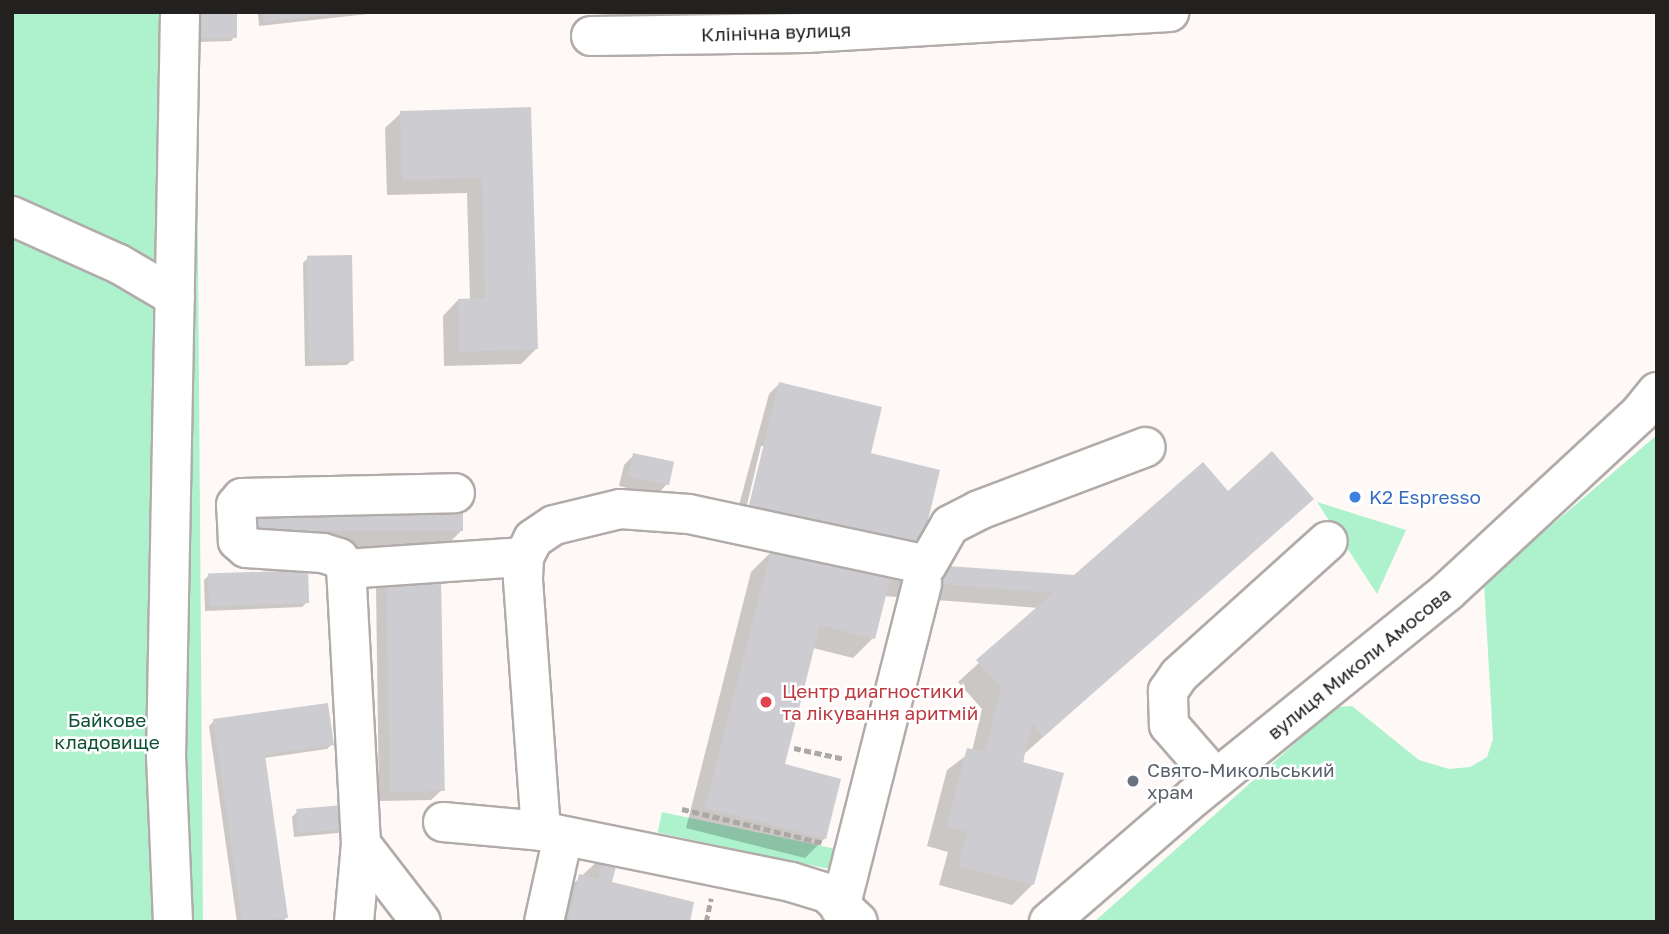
<!DOCTYPE html>
<html>
<head>
<meta charset="utf-8">
<style>
  body { margin:0 }
  #map { position:relative; width:1669px; height:934px; overflow:hidden; background:#fef9f6; font-family:"Golos Text",sans-serif }
  div>[style] { position:absolute }
  .green>* { inset:0; background:#aef2cd; transform-origin:0 0 }
  .shadow>* { inset:0; background:#0003 }
  .building>* { inset:0; background:#cdccd1; transform-origin:0 0 }
  .path>* { height:4.5px; margin-top:-2.25px; transform-origin:0; background:repeating-linear-gradient(90deg,#aca8a6 0 7px,transparent 0 10.5px) }
  .roads { filter:drop-shadow(2px 0 #b1aca9) drop-shadow(-2px 0 #b1aca9) drop-shadow(0 2px #b1aca9) drop-shadow(0 -2px #b1aca9) }
  .minor>* { height:38px; margin:-19px; padding:0 19px; transform-origin:19px; border-radius:19px; background:#fff }
  .dots>* { width:19px; height:19px; translate:-50% -50%; box-sizing:border-box; border:4px solid #fff; border-radius:50% }
  span { translate:-50% -50%; white-space:nowrap; text-align:center; line-height:1.15; -webkit-text-stroke:5px #fff; paint-order:stroke }
  .street-label { font-size:19px; color:#232120 }
  .shop-label { font-size:19px; color:#366cbe }
  .left { translate:0 -50%; text-align:left }
  .health-label { font-size:19px; color:#be3a42 }
  .park-label { font-size:19px; color:#0f5136 }
  .worship-label { font-size:19px; color:#5b616d }
  .frame { position:absolute; inset:0; border:14px solid #232120; pointer-events:none }
</style>
</head>
<body>
<div id="map">
  <div class="green">
    <i style="clip-path:polygon(12px 12px,201px 12px,197px 110px,203px 922px,12px 922px)"></i>
    <i style="clip-path:polygon(1657px 435px,1657px 922px,1094px 922px,1336px 707px,1352px 706px,1419px 760px,1449px 769px,1470px 767px,1487px 757px,1493px 739px,1484px 583px)"></i>
    <i style="clip-path:polygon(1317px 502px,1406px 530px,1377px 594px)"></i>
    <i style="left:662px;top:812px;width:195px;height:21px;rotate:12deg"></i>
  </div>
  <div class="shadow">
    <i style="clip-path:polygon(198px 12px,235px 12px,235px 36px,231px 41px,199px 42px)"></i>
    <i style="clip-path:polygon(258px 12px,386px 12px,259px 26px)"></i>
    <i style="clip-path:polygon(530px 109px,536px 349px,521px 364px,444px 366px,443px 316px,458px 300px,470px 300px,467px 193px,387px 195px,385px 128px,401px 113px)"></i>
    <i style="clip-path:polygon(308px 258px,352px 360px,347px 365px,305px 366px,303px 263px)"></i>
    <i style="clip-path:polygon(evenodd,779px 384px,870px 452px,921px 545px,735px 520px,769px 394px,779px 384px,761px 446px,765px 446px,749px 514px,745px 513px,761px 446px)"></i>
    <i style="clip-path:polygon(634px 455px,667px 484px,657px 495px,619px 486px,624px 465px)"></i>
    <i style="clip-path:polygon(1227px 493px,1312px 498px,1023px 755px,1032px 885px,1012px 905px,939px 885px,948px 852px,927px 846px,947px 770px,972px 751px,982px 709px,958px 682px,1039px 608px,884px 596px,873px 638px,853px 658px,813px 648px,783px 766px,825px 838px,805px 858px,686px 828px,751px 572px,771px 552px,814px 563px,829px 548px,892px 564px,1074px 577px)"></i>
    <i style="clip-path:polygon(232px 522px,461px 531px,441px 551px,233px 549px)"></i>
    <i style="clip-path:polygon(209px 575px,307px 602px,302px 607px,205px 611px,204px 580px)"></i>
    <i style="clip-path:polygon(387px 576px,442px 790px,431px 800px,379px 801px,376px 587px)"></i>
    <i style="clip-path:polygon(214px 721px,332px 744px,327px 749px,264px 758px,287px 917px,282px 922px,237px 922px,209px 726px)"></i>
    <i style="clip-path:polygon(297px 812px,343px 828px,338px 833px,294px 837px,292px 817px)"></i>
    <i style="clip-path:polygon(606px 853px,610px 884px,688px 922px,548px 922px,553px 903px)"></i>
  </div>
  <div class="building">
    <i style="left:202px;top:12px;width:35px;height:26px"></i>
    <i style="clip-path:polygon(263px 12px,337px 12px,337px 14px,264px 22px)"></i>
    <i style="clip-path:polygon(531px 107px,538px 349px,459px 352px,458px 299px,485px 298px,482px 178px,402px 180px,400px 111px)"></i>
    <i style="left:352px;top:255px;width:106px;height:45px;rotate:89deg"></i>
    <i style="clip-path:polygon(779px 382px,882px 407px,871px 453px,940px 470px,922px 546px,749px 505px)"></i>
    <i style="clip-path:polygon(1272px 451px,1314px 499px,1043px 737px,1032px 723px,1023px 762px,1064px 773px,1034px 885px,958px 866px,967px 832px,946px 827px,967px 748px,985px 752px,1001px 688px,976px 660px,1053px 593px,890px 580px,875px 639px,820px 625px,785px 764px,841px 779px,826px 839px,705px 808px,771px 550px,823px 563px,829px 546px,892px 562px,1074px 575px,1203px 462px,1228px 491px)"></i>
    <i style="left:633px;top:453px;width:42px;height:24px;rotate:12deg"></i>
    <i style="left:463px;top:501px;width:30px;height:216px;rotate:90deg"></i>
    <i style="left:308px;top:570px;width:33px;height:100px;rotate:88deg"></i>
    <i style="left:441px;top:574px;width:217px;height:55px;rotate:89deg"></i>
    <i style="clip-path:polygon(328px 703px,334px 745px,265px 755px,288px 918px,242px 922px,213px 719px)"></i>
    <i style="left:343px;top:805px;width:24px;height:47px;rotate:85deg"></i>
    <i style="clip-path:polygon(605px 851px,619px 855px,612px 882px,694px 902px,690px 922px,568px 922px,579px 874px,598px 879px)"></i>
  </div>
  <div class="path">
    <i style="left:794px;top:748px;width:52px;rotate:12.2deg"></i>
    <i style="left:682px;top:809px;width:146px;rotate:13.5deg"></i>
    <i style="left:706px;top:922px;width:24px;rotate:-78deg"></i>
  </div>
  <div class="roads">
    <div class="minor">
      <i style="left:591px;top:36px;width:215px;rotate:-0.8deg"></i>
      <i style="left:806px;top:33px;width:364px;rotate:-3.3deg"></i>
      <i style="left:12px;top:216px;width:117px;rotate:24.2deg"></i>
      <i style="left:119px;top:264px;width:65px;rotate:30.5deg"></i>
      <i style="left:346px;top:569px;width:13px;rotate:-122deg"></i>
      <i style="left:339px;top:558px;width:17px;rotate:-163deg"></i>
      <i style="left:323px;top:553px;width:77px;rotate:-176.3deg"></i>
      <i style="left:246px;top:548px;width:11px;rotate:-139deg"></i>
      <i style="left:238px;top:541px;width:36px;rotate:-93deg"></i>
      <i style="left:236px;top:505px;width:9px;rotate:-49deg"></i>
      <i style="left:242px;top:498px;width:213px;rotate:-1.3deg"></i>
      <i style="left:1216px;top:779px;width:72px;rotate:-131deg"></i>
      <i style="left:1169px;top:725px;width:34px;rotate:-92deg"></i>
      <i style="left:1168px;top:691px;width:19px;rotate:-55deg"></i>
      <i style="left:1179px;top:675px;width:200px;rotate:-42deg"></i>
      <i style="left:443px;top:822px;width:98px;rotate:5.2deg"></i>
      <i style="left:541px;top:831px;width:255px;rotate:11.5deg"></i>
      <i style="left:791px;top:882px;width:38px;rotate:17deg"></i>
      <i style="left:827px;top:893px;width:42px;rotate:43.1deg"></i>
      <i style="left:541px;top:831px;width:254px;rotate:-94.1deg"></i>
      <i style="left:523px;top:578px;width:21px;rotate:-87deg"></i>
      <i style="left:524px;top:557px;width:20px;rotate:-63deg"></i>
      <i style="left:533px;top:539px;width:25px;rotate:-34deg"></i>
      <i style="left:554px;top:525px;width:68px;rotate:-13.6deg"></i>
      <i style="left:620px;top:509px;width:69px;rotate:4.1deg"></i>
      <i style="left:689px;top:514px;width:243px;rotate:12.1deg"></i>
      <i style="left:927px;top:565px;width:46px;rotate:-60.1deg"></i>
      <i style="left:950px;top:525px;width:33px;rotate:-27deg"></i>
      <i style="left:979px;top:510px;width:178px;rotate:-20.7deg"></i>
      <i style="left:361px;top:844px;width:98px;rotate:52.4deg"></i>
      <i style="left:840px;top:908px;width:335px;rotate:-75.8deg"></i>
      <i style="left:173px;top:922px;width:165px;rotate:-92.4deg"></i>
      <i style="left:166px;top:757px;width:745px;rotate:-88.92deg"></i>
      <i style="left:354px;top:922px;width:78px;rotate:-84.9deg"></i>
      <i style="left:361px;top:844px;width:275px;rotate:-93.1deg"></i>
      <i style="left:346px;top:569px;width:178px;rotate:-3.9deg"></i>
      <i style="left:544px;top:922px;width:88px;rotate:-77.5deg"></i>
      <i style="left:1049px;top:922px;width:193px;rotate:-40.8deg"></i>
      <i style="left:1195px;top:796px;width:324px;rotate:-39deg"></i>
      <i style="left:1447px;top:592px;width:263px;rotate:-42.8deg"></i>
      <i style="left:1640px;top:413px;width:27px;rotate:-51deg"></i>
    </div>
  </div>
  <div class="dots">
    <i style="left:1355px;top:497px;background:#3f7fe0"></i>
    <i style="left:766px;top:702px;background:#e0444e"></i>
    <i style="left:1133px;top:781px;background:#6b7280"></i>
  </div>
  <div class="street-label">
    <span style="left:776px;top:32px;rotate:-2deg">Клінічна вулиця</span>
    <span style="left:1359px;top:663px;rotate:-39deg">вулиця Миколи Амосова</span>
  </div>
  <div class="shop-label">
    <span class="left" style="left:1369px;top:497px">K2 Espresso</span>
  </div>
  <div class="health-label">
    <span class="left" style="left:782px;top:702px">Центр диагностики<br>та лікування аритмій</span>
  </div>
  <div class="park-label">
    <span style="left:107px;top:731px">Байкове<br>кладовище</span>
  </div>
  <div class="worship-label">
    <span class="left" style="left:1147px;top:781px">Свято-Микольський<br>храм</span>
  </div>
  <div class="frame"></div>
</div>
</body>
</html>
